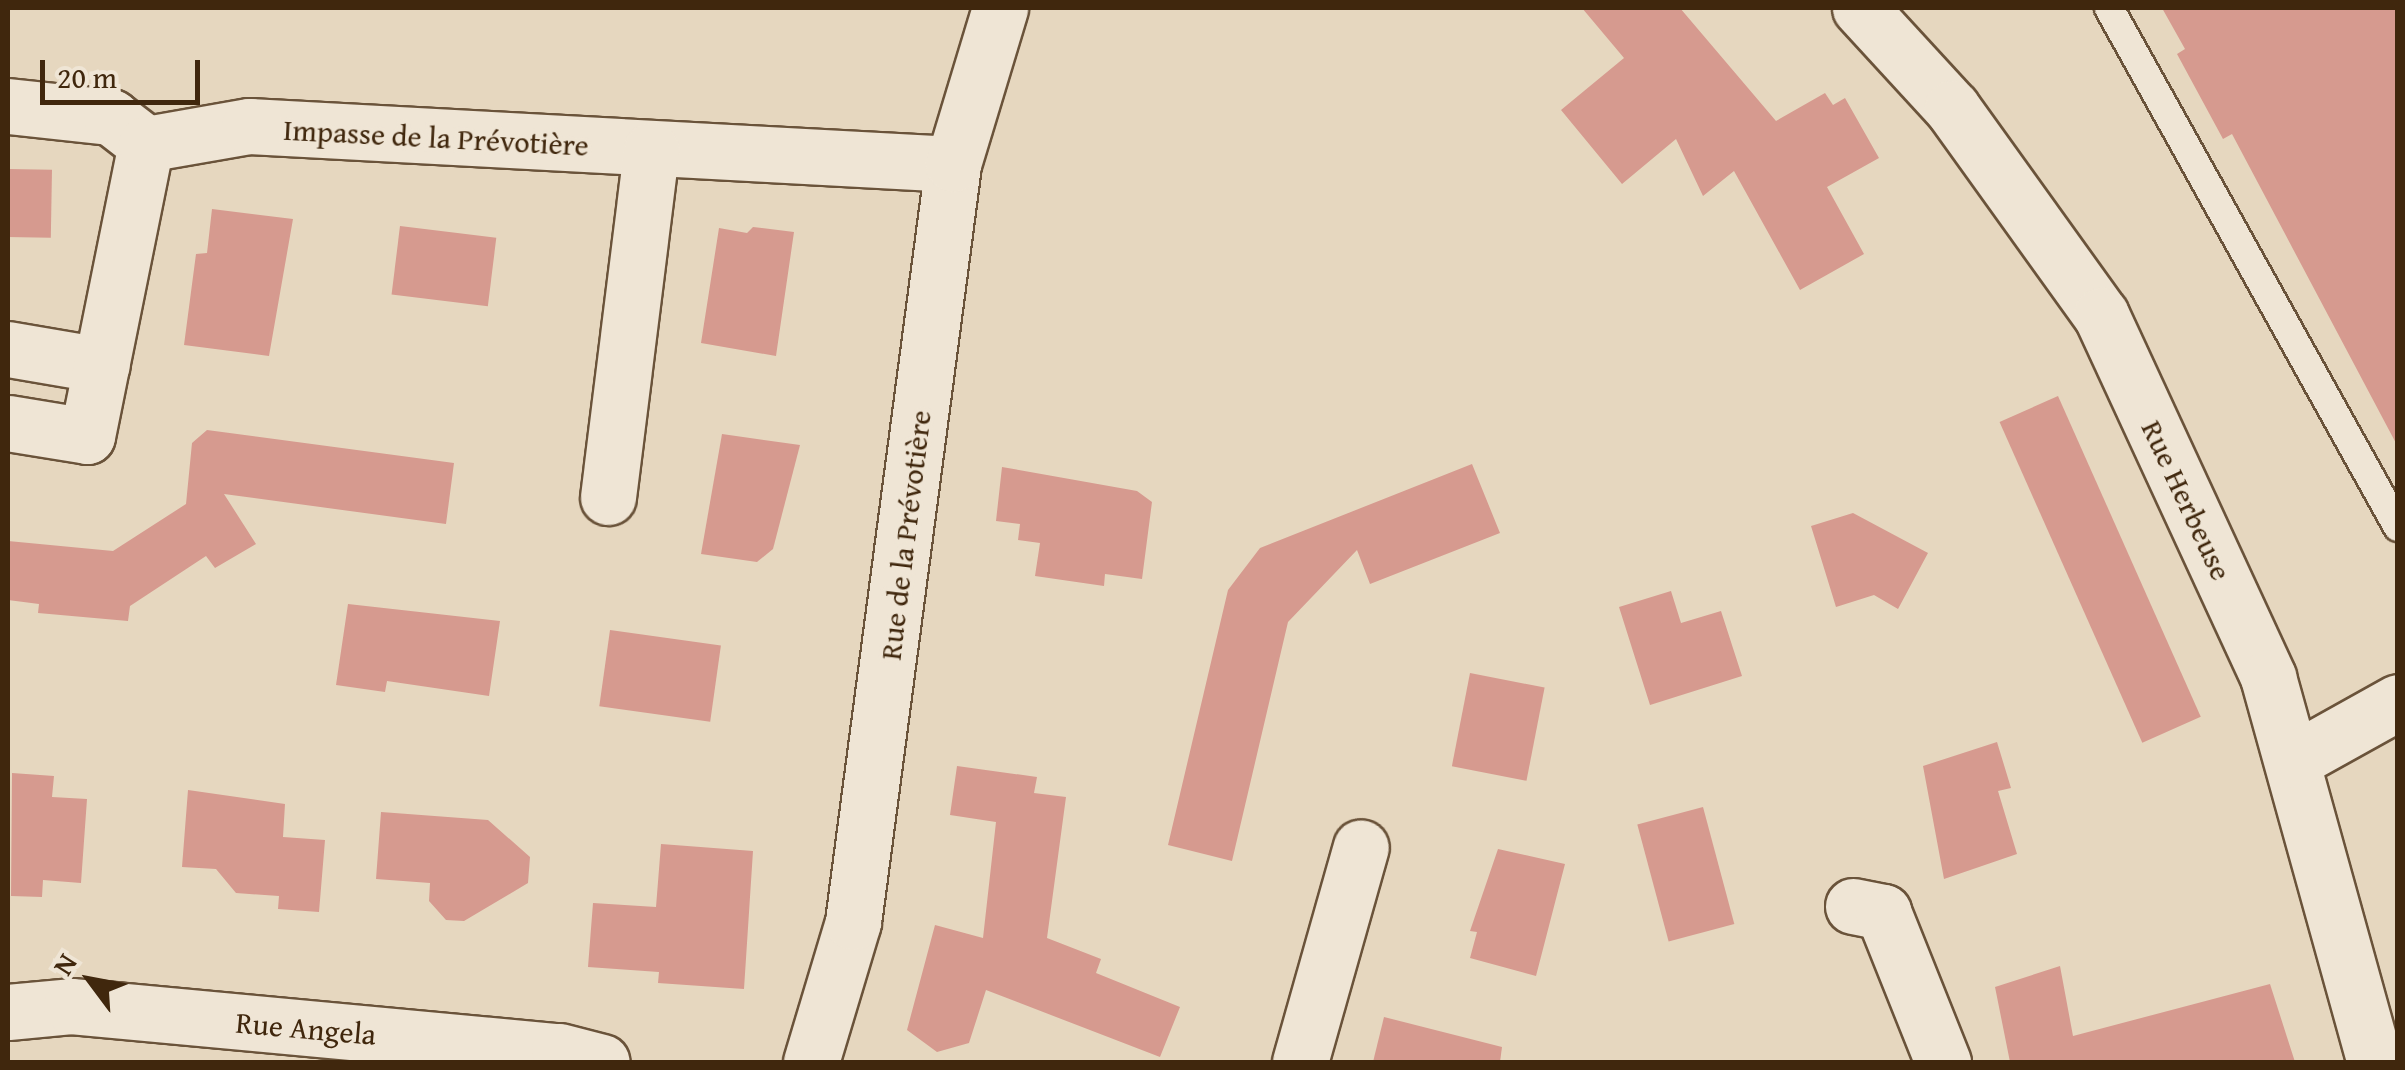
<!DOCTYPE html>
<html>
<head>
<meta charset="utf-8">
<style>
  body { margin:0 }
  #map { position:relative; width:2405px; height:1070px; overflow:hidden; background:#e6d7bf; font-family:"Gentium Book Plus",serif }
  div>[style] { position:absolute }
  .building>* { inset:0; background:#d69a8f; transform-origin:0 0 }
  .roads { filter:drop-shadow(2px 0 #6a533a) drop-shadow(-2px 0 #6a533a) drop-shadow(0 2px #6a533a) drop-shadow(0 -2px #6a533a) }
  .service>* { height:28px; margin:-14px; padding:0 14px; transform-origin:14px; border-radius:14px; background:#efe5d5 }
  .minor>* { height:55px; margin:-27.5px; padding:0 27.5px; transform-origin:27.5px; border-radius:27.5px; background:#efe5d5 }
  span { translate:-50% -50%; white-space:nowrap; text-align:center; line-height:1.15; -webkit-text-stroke:8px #efe5d5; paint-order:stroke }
  .street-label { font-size:30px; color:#40270d }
  .frame { position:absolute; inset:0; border:10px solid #40270d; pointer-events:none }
  .north { position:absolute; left:40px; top:930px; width:100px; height:100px; -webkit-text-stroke:8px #efe5d5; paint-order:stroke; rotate:302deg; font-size:28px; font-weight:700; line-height:40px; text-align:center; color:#40270d }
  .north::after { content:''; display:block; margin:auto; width:35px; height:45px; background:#40270d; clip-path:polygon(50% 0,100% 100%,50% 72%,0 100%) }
  .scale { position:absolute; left:40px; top:60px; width:160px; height:45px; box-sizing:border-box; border:5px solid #40270d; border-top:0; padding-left:12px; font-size:30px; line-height:35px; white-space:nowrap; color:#40270d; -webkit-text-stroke:8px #efe5d5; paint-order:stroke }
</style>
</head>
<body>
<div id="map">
  <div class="building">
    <i style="clip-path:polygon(1582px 8px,1680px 8px,1776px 121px,1825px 93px,1833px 105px,1845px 98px,1879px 158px,1827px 187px,1864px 254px,1800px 290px,1734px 171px,1703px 196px,1676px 139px,1622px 184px,1561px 110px,1624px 58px)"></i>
    <i style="clip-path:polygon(2162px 8px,2398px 8px,2398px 447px,2232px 134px,2223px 139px,2177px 54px,2185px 49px)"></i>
    <i style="left:8px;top:169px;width:44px;height:68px;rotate:1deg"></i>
    <i style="clip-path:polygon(212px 209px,293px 219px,269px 356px,184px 345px,196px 254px,207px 253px)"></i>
    <i style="left:400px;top:226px;width:97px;height:69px;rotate:7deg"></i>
    <i style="clip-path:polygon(753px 227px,794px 232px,776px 356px,701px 343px,719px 228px,747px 233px)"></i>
    <i style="left:2058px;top:396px;width:351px;height:64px;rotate:66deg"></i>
    <i style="clip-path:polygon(207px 430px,454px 463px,446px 524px,224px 494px,256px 544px,215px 568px,206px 556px,130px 606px,128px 621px,38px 613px,39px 604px,8px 600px,8px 541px,113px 551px,186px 504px,192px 443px)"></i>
    <i style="clip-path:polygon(722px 434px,800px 445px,773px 549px,757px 562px,701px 554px)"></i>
    <i style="clip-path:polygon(1472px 464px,1500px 533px,1370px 584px,1357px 550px,1288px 622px,1232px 861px,1168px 845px,1228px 590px,1260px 548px)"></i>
    <i style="clip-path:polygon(1002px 467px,1137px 491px,1152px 502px,1142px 579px,1105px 574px,1104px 586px,1035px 576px,1040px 543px,1018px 540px,1020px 524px,996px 521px)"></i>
    <i style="clip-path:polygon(1853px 513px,1928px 553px,1898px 609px,1874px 595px,1836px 607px,1811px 526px)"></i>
    <i style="clip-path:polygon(1671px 591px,1681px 623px,1721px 611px,1742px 676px,1650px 705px,1619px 607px)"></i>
    <i style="clip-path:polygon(348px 604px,500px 621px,489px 696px,387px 681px,385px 692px,336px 685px)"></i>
    <i style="left:610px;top:630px;width:112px;height:77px;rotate:8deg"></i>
    <i style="left:1470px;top:673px;width:76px;height:95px;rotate:11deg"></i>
    <i style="clip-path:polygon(1997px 742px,2011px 788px,1998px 791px,2017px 854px,1944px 879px,1923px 766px)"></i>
    <i style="clip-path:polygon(957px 766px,1037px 777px,1034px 793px,1066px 797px,1047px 938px,1101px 959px,1096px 973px,1180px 1007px,1160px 1057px,986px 990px,969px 1043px,937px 1052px,907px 1030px,935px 925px,983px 938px,996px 822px,950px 815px)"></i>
    <i style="clip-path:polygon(12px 773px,54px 776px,52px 797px,87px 799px,81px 883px,43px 880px,42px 897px,11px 896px)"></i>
    <i style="clip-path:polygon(188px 790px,285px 804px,283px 837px,325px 840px,319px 912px,278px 909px,279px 896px,236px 893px,216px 869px,182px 867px)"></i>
    <i style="left:1703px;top:807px;width:121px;height:68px;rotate:75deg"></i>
    <i style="clip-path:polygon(381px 812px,488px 820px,530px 857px,528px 883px,464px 921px,446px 920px,429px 901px,430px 883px,376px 879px)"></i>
    <i style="clip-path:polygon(661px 844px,753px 851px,744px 989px,658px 983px,659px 972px,588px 967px,593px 903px,656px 907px)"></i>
    <i style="clip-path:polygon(1498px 849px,1565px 864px,1536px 976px,1470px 958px,1477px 932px,1470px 931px)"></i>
    <i style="clip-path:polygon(2060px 966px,2073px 1036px,2270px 984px,2295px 1062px,2010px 1062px,1995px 987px)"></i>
    <i style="clip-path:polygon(1384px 1017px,1502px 1047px,1500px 1062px,1373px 1062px)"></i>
  </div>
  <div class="roads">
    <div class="service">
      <i style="left:2109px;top:8px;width:594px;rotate:60.89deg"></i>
    </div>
    <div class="minor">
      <i style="left:1860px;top:8px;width:136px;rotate:47.4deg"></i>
      <i style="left:1952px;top:108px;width:255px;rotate:54.3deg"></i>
      <i style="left:2101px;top:315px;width:399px;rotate:65.2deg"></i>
      <i style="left:2268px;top:677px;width:400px;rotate:74.5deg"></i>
      <i style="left:8px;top:106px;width:104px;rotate:6.1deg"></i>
      <i style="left:111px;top:117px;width:44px;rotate:37.6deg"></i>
      <i style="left:8px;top:349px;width:95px;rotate:9.7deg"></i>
      <i style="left:8px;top:423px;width:80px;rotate:9.3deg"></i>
      <i style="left:87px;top:436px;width:298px;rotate:-78.6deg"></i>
      <i style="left:146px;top:144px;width:105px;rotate:-9.9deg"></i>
      <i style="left:249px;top:126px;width:705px;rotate:3.09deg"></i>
      <i style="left:608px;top:497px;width:350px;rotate:-82.9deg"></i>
      <i style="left:2294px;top:760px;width:119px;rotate:-29.1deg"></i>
      <i style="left:1853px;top:906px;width:31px;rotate:11deg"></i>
      <i style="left:1883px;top:912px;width:162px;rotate:68.2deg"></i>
      <i style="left:8px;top:1012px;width:63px;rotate:-5.4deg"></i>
      <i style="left:71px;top:1006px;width:490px;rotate:5.3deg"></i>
      <i style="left:559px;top:1051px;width:44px;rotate:14.3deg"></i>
      <i style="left:811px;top:1062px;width:146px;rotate:-73.3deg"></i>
      <i style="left:853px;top:922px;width:765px;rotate:-82.48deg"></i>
      <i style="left:953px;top:164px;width:163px;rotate:-73.2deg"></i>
      <i style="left:1300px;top:1062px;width:223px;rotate:-74.2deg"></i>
    </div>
  </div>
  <div class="street-label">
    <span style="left:436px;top:137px;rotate:3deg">Impasse de la Prévotière</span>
    <span style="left:2187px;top:500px;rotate:65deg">Rue Herbeuse</span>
    <span style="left:905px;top:535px;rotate:-83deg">Rue de la Prévotière</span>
    <span style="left:306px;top:1028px;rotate:5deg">Rue Angela</span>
  </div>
  <div class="frame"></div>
  <div class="north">N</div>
  <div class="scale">20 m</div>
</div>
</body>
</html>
